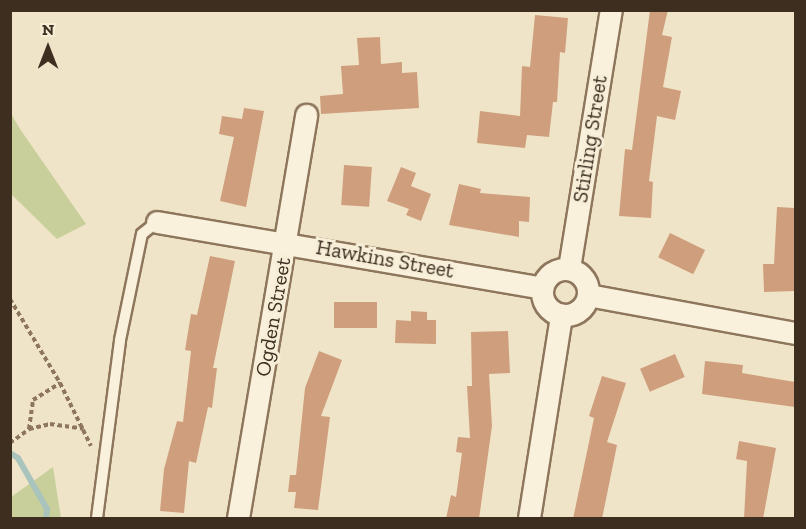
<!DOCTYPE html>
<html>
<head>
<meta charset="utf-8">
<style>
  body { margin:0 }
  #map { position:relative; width:806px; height:529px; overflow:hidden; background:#f0e4c8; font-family:"Zilla Slab",serif }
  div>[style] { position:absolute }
  .green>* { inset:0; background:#c9cf9b }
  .stream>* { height:6px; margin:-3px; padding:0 3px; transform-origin:3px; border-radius:3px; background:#a9c4bc }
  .building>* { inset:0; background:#cf9f7d; transform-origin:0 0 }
  .path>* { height:4px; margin-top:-2px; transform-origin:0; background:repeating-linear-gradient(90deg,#8d765c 0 4.5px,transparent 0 7.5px) }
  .roads { filter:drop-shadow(2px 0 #8d765c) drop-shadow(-2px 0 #8d765c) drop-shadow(0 2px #8d765c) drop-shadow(0 -2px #8d765c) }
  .service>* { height:10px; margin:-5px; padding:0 5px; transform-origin:5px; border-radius:5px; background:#faf1dc }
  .minor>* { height:21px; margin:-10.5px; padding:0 10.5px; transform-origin:10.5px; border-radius:10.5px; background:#faf1dc }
  .minor>.ring { margin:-10.5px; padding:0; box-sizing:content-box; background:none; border:21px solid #faf1dc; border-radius:50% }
  span { translate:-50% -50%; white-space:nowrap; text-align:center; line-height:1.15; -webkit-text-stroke:6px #f7eed8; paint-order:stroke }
  .street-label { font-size:21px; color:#3d2e20 }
  .frame { position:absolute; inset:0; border:12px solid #3d2e20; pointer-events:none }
  .north { position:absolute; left:18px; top:18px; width:60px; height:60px; -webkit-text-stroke:4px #f7eed8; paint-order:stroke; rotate:0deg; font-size:16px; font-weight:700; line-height:24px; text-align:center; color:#3d2e20 }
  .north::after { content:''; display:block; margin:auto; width:21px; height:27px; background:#3d2e20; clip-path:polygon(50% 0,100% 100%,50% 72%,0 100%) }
</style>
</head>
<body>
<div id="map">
  <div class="green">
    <i style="clip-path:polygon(10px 112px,20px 129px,86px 224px,57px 239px,11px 194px)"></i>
    <i style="clip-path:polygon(53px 467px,61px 518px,11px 518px,11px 497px)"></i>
  </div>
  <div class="stream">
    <i style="left:10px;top:453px;width:9px;rotate:32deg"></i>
    <i style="left:18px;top:458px;width:59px;rotate:60.4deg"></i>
    <i style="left:47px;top:509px;width:9px;rotate:96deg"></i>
  </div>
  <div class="building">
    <i style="clip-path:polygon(650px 10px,668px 10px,662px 35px,672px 37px,663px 87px,681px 91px,675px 120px,657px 116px,649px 181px,653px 182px,651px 218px,619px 216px,625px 149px,632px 150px)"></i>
    <i style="clip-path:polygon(535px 15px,568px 18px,565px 53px,560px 52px,557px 102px,553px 102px,549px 137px,527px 135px,525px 148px,477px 143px,480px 111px,520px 116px,522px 66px,530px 67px)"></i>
    <i style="clip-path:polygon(380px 37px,381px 64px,402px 62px,402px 73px,417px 72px,419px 108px,321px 114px,320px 96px,343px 94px,341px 66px,359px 65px,357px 38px)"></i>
    <i style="clip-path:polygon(244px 108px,264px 111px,246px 207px,220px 201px,234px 137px,219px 134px,222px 116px,242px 119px)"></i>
    <i style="left:344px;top:165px;width:28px;height:40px;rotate:4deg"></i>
    <i style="clip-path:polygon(401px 167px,416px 173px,411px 186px,431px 194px,421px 221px,406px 215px,409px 209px,387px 201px)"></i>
    <i style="clip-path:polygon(459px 184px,481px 189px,480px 193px,530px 197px,529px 222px,519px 221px,519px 237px,449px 225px)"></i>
    <i style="clip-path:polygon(777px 207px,795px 208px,795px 291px,764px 292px,763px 264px,774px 264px)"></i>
    <i style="left:670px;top:233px;width:39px;height:27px;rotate:26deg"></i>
    <i style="clip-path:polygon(210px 256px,235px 261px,213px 368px,217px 368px,212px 408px,208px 407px,196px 463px,189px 461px,184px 513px,160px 511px,164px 469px,177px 421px,183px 422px,191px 351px,185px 350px,191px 314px,197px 315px)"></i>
    <i style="left:334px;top:302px;width:43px;height:26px"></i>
    <i style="clip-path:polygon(411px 311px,427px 312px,427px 320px,436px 320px,436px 344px,395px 343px,396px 320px,411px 321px)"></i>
    <i style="clip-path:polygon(508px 331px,510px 373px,489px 374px,492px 426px,479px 519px,446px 519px,451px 495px,456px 497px,462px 453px,456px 452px,458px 437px,470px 438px,467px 386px,472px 386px,471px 332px)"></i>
    <i style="clip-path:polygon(319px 351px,342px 360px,321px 416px,330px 417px,318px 510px,294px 508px,296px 492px,288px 492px,290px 475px,296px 475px,305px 388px)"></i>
    <i style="left:675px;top:354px;width:25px;height:38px;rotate:67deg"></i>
    <i style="clip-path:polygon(705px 361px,743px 365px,742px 373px,795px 382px,795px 407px,702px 394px)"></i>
    <i style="clip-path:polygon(602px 376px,626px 383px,607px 442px,617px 445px,602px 519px,573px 519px,594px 418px,589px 416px)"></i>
    <i style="clip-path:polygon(739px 441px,776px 448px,763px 519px,744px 519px,747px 461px,736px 459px)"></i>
  </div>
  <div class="path">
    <i style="left:10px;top:299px;width:98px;rotate:59.2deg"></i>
    <i style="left:60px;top:383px;width:70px;rotate:63.8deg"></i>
    <i style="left:29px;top:429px;width:29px;rotate:-82deg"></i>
    <i style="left:33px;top:400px;width:32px;rotate:-32deg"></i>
    <i style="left:10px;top:443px;width:24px;rotate:-36deg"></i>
    <i style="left:29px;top:429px;width:22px;rotate:-13deg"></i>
    <i style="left:50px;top:424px;width:34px;rotate:8deg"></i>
  </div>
  <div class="roads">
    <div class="service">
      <i style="left:97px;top:518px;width:179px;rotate:-82.6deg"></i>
      <i style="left:120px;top:340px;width:108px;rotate:-78.3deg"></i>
      <i style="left:142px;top:234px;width:19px;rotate:-39deg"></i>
    </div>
    <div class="minor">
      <i style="left:157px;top:222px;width:391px;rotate:9.7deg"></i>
      <i style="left:569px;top:268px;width:261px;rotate:-80.8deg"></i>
      <i class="ring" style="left:542px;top:269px;width:25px;height:25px"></i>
      <i style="left:588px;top:295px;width:211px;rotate:10.4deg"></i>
      <i style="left:238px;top:518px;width:409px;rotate:-80.4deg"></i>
      <i style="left:529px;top:518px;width:206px;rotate:-81deg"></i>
    </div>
  </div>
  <div class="street-label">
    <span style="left:590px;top:139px;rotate:-81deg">Stirling Street</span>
    <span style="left:385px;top:259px;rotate:10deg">Hawkins Street</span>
    <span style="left:273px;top:317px;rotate:-80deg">Ogden Street</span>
  </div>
  <div class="frame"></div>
  <div class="north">N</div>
</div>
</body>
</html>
